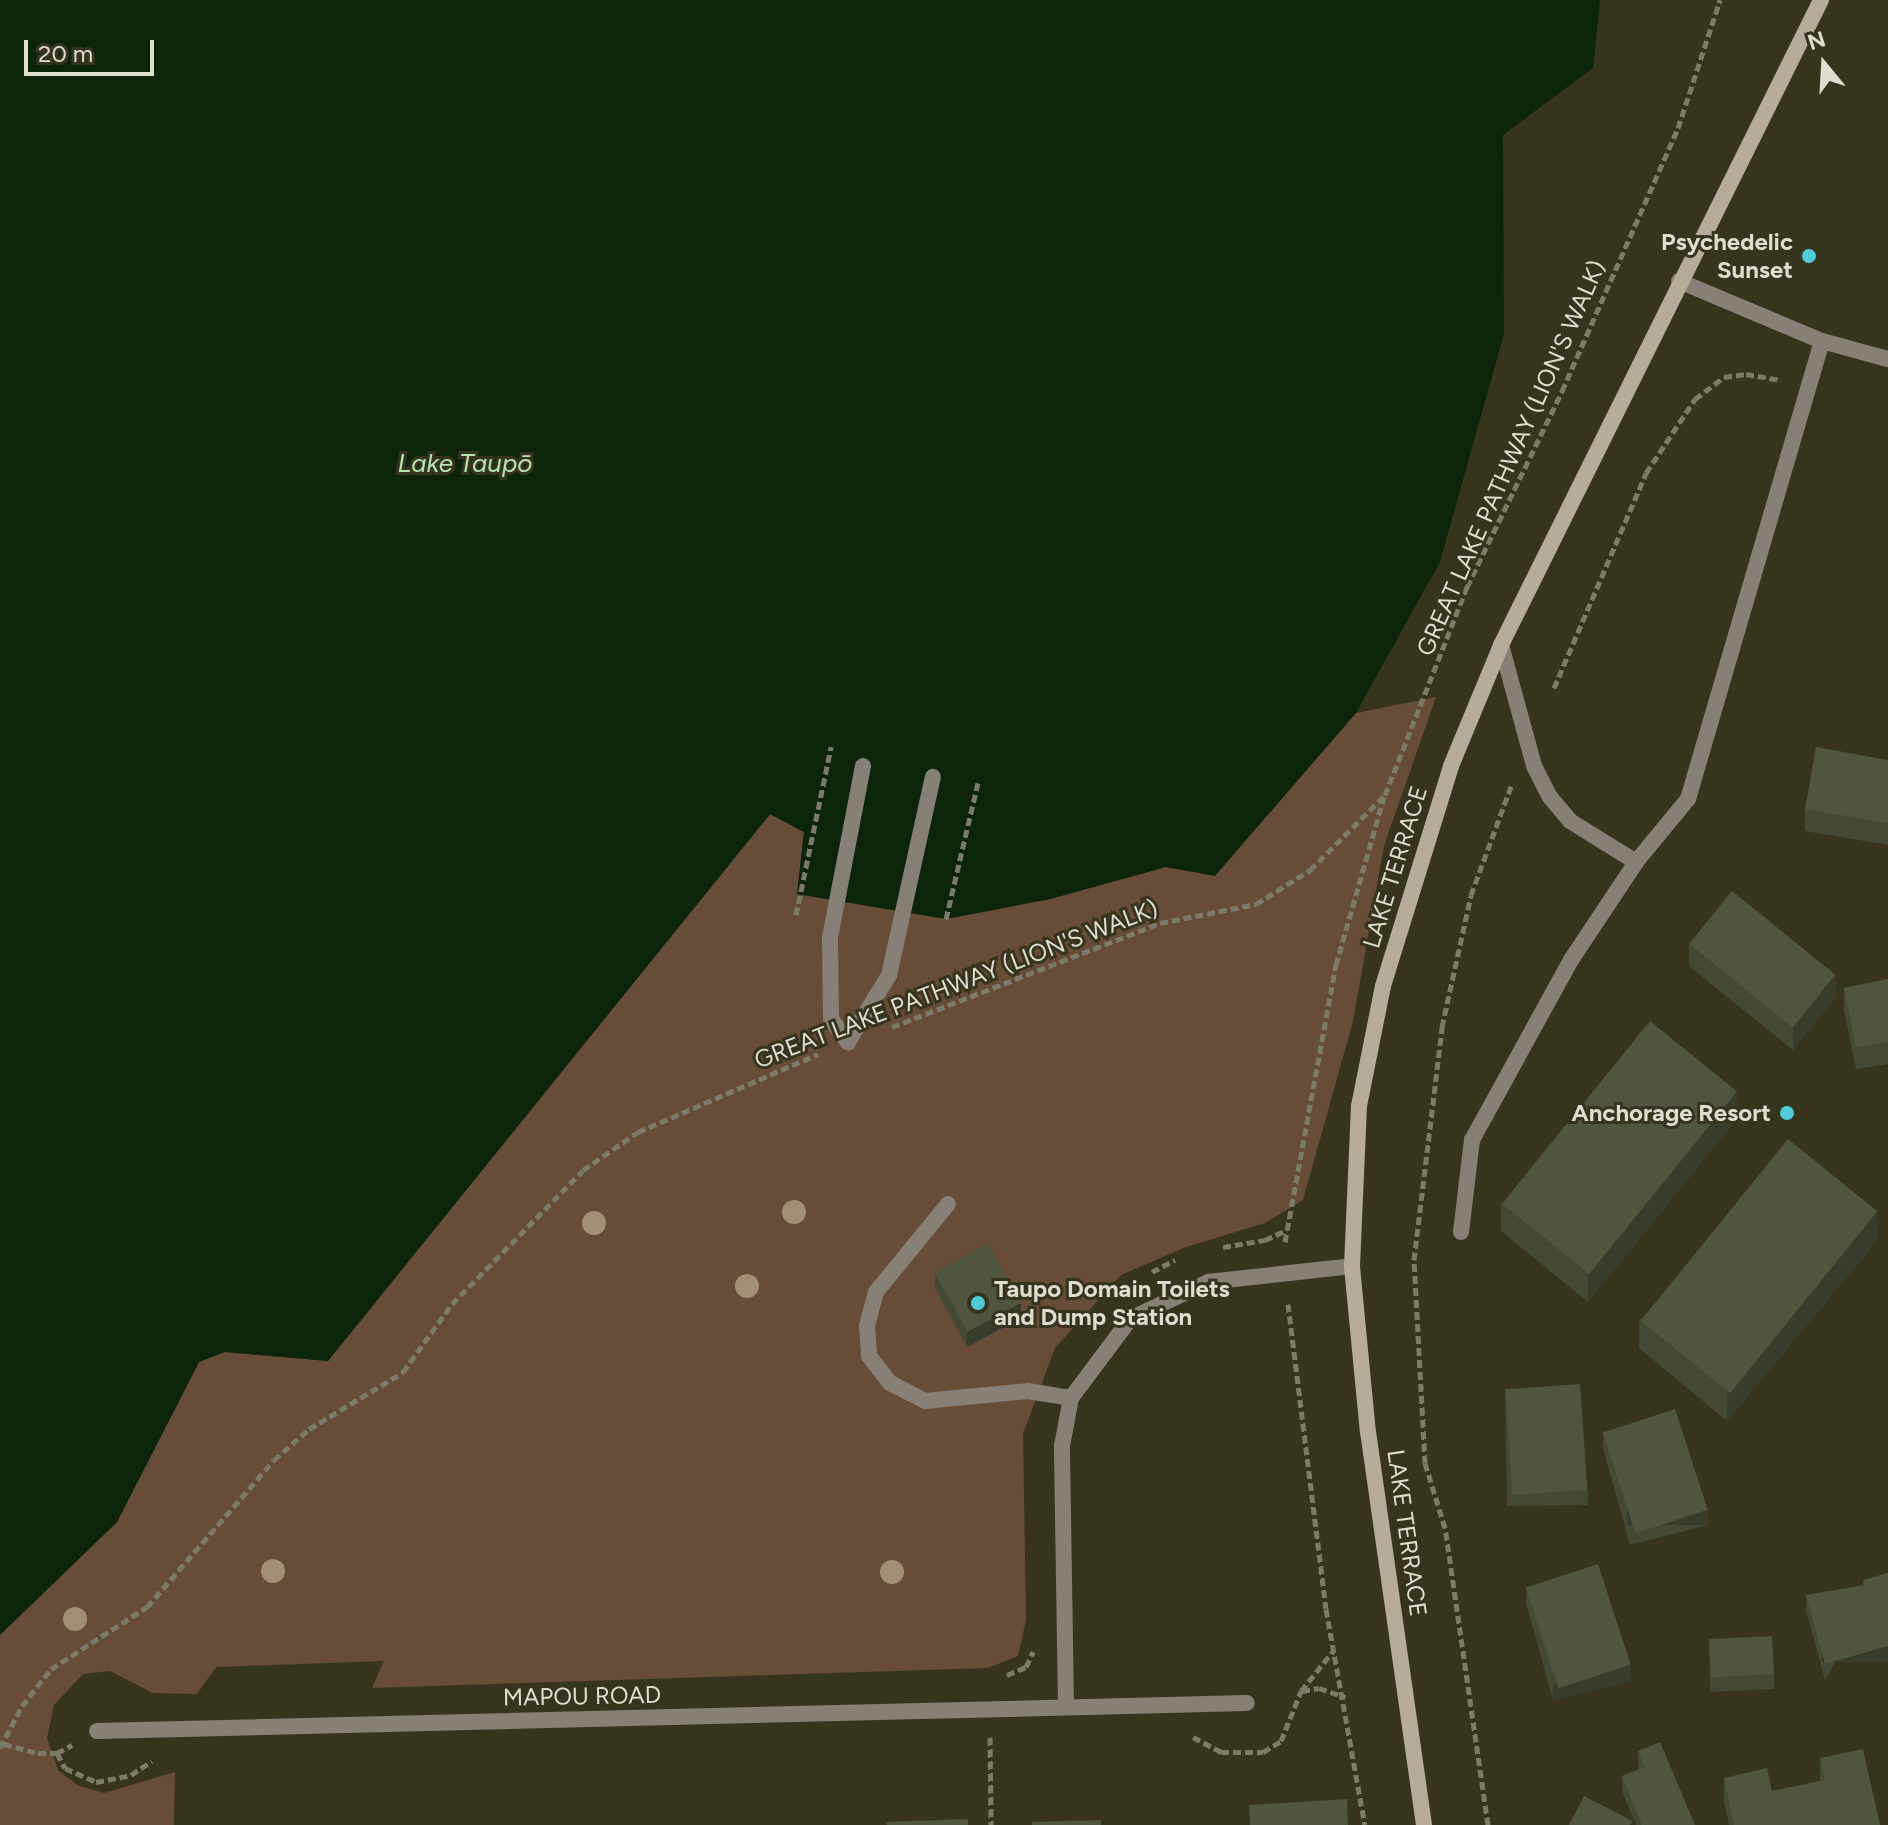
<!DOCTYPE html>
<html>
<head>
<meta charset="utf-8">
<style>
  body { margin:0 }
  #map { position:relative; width:1888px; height:1825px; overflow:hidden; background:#37341e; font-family:Figtree,sans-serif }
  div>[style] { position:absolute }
  .green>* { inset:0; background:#674c37 }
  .water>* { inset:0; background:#0c250a }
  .path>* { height:5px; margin-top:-2.5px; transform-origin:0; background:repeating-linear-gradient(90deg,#7c7a68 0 8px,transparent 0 12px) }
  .lane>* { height:16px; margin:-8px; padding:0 8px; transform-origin:8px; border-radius:8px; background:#868077 }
  .street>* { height:16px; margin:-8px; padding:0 8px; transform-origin:8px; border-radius:8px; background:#868077 }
  .secondary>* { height:16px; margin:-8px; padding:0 8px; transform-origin:8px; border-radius:8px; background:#b5ac9c }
  .trees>* { width:24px; height:24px; margin:-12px; border-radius:50%; background:#a28e75 }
  .wall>* { inset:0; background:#444936 }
  .shaded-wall>* { inset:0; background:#373c2c; transform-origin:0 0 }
  .building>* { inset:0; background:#4f553f; transform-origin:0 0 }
  .dots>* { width:22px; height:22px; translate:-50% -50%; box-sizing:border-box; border:4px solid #37341e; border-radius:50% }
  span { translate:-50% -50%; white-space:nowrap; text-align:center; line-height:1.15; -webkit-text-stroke:6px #37341e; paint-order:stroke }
  .poi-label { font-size:24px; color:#deddcf; font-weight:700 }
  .right { translate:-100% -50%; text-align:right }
  .left { translate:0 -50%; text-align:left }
  .street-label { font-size:24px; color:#deddcf }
  .water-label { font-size:26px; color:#b6e5b0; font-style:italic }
  .north { position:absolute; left:1784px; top:24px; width:80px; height:80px; -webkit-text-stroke:6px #37341e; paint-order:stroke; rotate:342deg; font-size:22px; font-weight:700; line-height:32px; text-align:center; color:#deddcf }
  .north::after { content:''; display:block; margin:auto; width:28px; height:36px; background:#deddcf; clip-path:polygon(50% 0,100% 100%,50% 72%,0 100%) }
  .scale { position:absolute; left:24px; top:40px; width:130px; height:36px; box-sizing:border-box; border:4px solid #deddcf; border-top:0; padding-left:10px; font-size:24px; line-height:28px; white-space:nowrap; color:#deddcf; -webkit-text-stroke:6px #37341e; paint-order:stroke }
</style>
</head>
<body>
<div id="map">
  <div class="green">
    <i style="clip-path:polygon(1436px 697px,1384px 846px,1353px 1021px,1303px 1200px,1265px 1223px,1186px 1247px,1121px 1275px,1055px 1348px,1023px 1434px,1026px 1620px,1018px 1656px,988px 1668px,372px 1688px,384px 1661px,216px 1667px,197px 1694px,153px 1693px,110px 1671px,83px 1674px,54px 1705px,47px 1738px,58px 1770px,77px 1785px,104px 1793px,175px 1772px,174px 1825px,0 1825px,0 1635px,117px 1522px,199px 1362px,225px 1352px,328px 1361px,770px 814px,804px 832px,797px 894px,946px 919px,1050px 899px,1166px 867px,1214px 875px,1356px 713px)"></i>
  </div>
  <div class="water">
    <i style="clip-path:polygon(0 0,1600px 0,1593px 68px,1503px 135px,1504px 334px,1440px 562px,1356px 713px,1215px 876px,1166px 867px,1050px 899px,946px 919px,797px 894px,804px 832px,770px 814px,328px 1361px,225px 1352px,199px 1362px,117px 1522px,0 1635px)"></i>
  </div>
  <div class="path">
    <i style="left:1554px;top:688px;width:234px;rotate:-66.8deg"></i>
    <i style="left:1646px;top:473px;width:89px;rotate:-56.5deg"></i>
    <i style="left:1695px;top:399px;width:36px;rotate:-37deg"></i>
    <i style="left:1724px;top:377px;width:22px;rotate:-8deg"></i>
    <i style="left:1746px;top:374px;width:34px;rotate:10deg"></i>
    <i style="left:796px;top:915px;width:172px;rotate:-78.2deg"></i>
    <i style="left:946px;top:919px;width:140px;rotate:-76.8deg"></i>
    <i style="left:892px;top:1027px;width:287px;rotate:-21.2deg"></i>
    <i style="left:1160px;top:923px;width:98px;rotate:-11.2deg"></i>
    <i style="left:1256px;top:904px;width:64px;rotate:-32.2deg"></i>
    <i style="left:1310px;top:870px;width:106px;rotate:-45deg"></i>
    <i style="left:1385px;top:795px;width:224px;rotate:-68.5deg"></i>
    <i style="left:1467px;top:587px;width:218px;rotate:-64.1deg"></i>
    <i style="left:1562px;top:391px;width:287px;rotate:-66.2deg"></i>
    <i style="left:1678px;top:128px;width:135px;rotate:-71.8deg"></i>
    <i style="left:1285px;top:1242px;width:282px;rotate:-79.6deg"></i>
    <i style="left:1336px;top:965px;width:175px;rotate:-74.1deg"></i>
    <i style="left:1223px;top:1247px;width:43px;rotate:-9.5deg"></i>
    <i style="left:1265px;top:1240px;width:23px;rotate:-25deg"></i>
    <i style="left:1152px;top:1272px;width:26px;rotate:-28deg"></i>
    <i style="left:1288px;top:1304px;width:307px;rotate:82.9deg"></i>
    <i style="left:1326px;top:1609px;width:219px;rotate:79.8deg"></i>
    <i style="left:1007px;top:1675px;width:21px;rotate:-23deg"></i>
    <i style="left:1026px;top:1667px;width:17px;rotate:-65deg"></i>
    <i style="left:1302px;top:1691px;width:17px;rotate:-10deg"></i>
    <i style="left:1319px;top:1688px;width:28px;rotate:19deg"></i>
    <i style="left:990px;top:1737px;width:88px;rotate:89.3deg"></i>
    <i style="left:1193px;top:1737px;width:32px;rotate:28deg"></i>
    <i style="left:1221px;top:1752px;width:42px"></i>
    <i style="left:1263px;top:1752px;width:21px;rotate:-31deg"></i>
    <i style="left:1281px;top:1741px;width:54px;rotate:-68.2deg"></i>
    <i style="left:1301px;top:1691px;width:53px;rotate:-51.2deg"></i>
    <i style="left:4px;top:1744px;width:35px;rotate:15deg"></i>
    <i style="left:38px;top:1753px;width:19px"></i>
    <i style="left:57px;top:1753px;width:17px;rotate:-28deg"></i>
    <i style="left:0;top:1748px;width:47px;rotate:-62.4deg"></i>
    <i style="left:22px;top:1706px;width:47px;rotate:-51.9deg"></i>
    <i style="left:51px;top:1669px;width:114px;rotate:-32.9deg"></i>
    <i style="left:147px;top:1607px;width:194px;rotate:-49.2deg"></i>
    <i style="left:274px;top:1460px;width:47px;rotate:-41.5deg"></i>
    <i style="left:309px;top:1429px;width:110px;rotate:-31.2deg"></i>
    <i style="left:403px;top:1372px;width:84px;rotate:-54.2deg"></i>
    <i style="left:452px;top:1304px;width:187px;rotate:-45.6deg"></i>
    <i style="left:583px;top:1170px;width:67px;rotate:-34.6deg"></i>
    <i style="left:638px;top:1132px;width:196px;rotate:-23.4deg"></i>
    <i style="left:57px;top:1753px;width:17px;rotate:62deg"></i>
    <i style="left:65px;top:1768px;width:34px;rotate:24deg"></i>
    <i style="left:96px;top:1782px;width:36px;rotate:-11deg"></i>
    <i style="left:131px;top:1775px;width:25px;rotate:-34deg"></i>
    <i style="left:1488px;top:1825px;width:300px;rotate:-98.2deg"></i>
    <i style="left:1445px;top:1528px;width:68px;rotate:-107.1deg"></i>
    <i style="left:1425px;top:1463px;width:203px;rotate:-93.1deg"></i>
    <i style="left:1414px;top:1260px;width:235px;rotate:-83.1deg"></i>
    <i style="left:1442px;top:1027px;width:135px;rotate:-77.6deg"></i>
    <i style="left:1471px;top:895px;width:116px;rotate:-69.8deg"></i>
  </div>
  <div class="lane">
    <i style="left:1501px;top:645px;width:125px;rotate:74.7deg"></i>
    <i style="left:1534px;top:766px;width:35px;rotate:63deg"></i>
    <i style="left:1550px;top:797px;width:31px;rotate:50deg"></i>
    <i style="left:1570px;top:821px;width:78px;rotate:31.8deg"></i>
    <i style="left:863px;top:766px;width:175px;rotate:100.9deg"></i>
    <i style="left:830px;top:938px;width:81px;rotate:89.3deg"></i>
    <i style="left:831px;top:1019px;width:29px;rotate:54deg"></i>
    <i style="left:848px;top:1042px;width:79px;rotate:-58.5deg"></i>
    <i style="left:889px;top:975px;width:203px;rotate:-77.5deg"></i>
    <i style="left:948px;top:1204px;width:114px;rotate:129.3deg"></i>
    <i style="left:876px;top:1292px;width:35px;rotate:105deg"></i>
    <i style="left:867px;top:1326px;width:30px;rotate:86deg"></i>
    <i style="left:869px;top:1356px;width:34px;rotate:52deg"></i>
    <i style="left:890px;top:1383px;width:39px;rotate:27deg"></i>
    <i style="left:925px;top:1401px;width:103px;rotate:-5.5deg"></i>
    <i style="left:1028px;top:1391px;width:44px;rotate:9.2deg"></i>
    <i style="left:1461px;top:1232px;width:93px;rotate:-83.2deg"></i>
    <i style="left:1472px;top:1140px;width:205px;rotate:-61.2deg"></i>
    <i style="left:1571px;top:960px;width:118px;rotate:-56.4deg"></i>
    <i style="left:1636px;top:862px;width:82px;rotate:-50.5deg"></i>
    <i style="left:1688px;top:799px;width:477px;rotate:-73.7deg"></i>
  </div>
  <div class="street">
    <i style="left:1679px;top:281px;width:155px;rotate:22.8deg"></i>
    <i style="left:1822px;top:341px;width:68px;rotate:15.3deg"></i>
    <i style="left:1066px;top:1706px;width:260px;rotate:-90.9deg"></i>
    <i style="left:1062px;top:1446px;width:49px;rotate:-79.4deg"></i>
    <i style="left:1071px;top:1398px;width:99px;rotate:-53.2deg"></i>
    <i style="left:1130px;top:1319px;width:86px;rotate:-25.4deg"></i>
    <i style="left:1208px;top:1282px;width:145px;rotate:-6.3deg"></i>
    <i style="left:97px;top:1731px;width:1150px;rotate:-1.39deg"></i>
  </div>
  <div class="secondary">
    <i style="left:1424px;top:1825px;width:396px;rotate:-98.1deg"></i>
    <i style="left:1368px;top:1433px;width:168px;rotate:-95.5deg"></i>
    <i style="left:1352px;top:1266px;width:160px;rotate:-87.5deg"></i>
    <i style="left:1359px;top:1106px;width:122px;rotate:-78.7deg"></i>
    <i style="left:1383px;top:986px;width:230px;rotate:-72.8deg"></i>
    <i style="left:1451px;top:766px;width:131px;rotate:-67.5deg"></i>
    <i style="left:1501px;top:645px;width:720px;rotate:-63.61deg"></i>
  </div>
  <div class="trees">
    <i style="left:794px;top:1212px"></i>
    <i style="left:594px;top:1223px"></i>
    <i style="left:747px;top:1286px"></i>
    <i style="left:273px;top:1571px"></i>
    <i style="left:892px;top:1572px"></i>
    <i style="left:75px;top:1619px"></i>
  </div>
  <div class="wall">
    <i style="clip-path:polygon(1888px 760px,1888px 845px,1805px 831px,1805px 809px)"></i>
    <i style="clip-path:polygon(1689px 944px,1836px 997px,1793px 1050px,1689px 966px)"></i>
    <i style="clip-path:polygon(1888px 979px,1888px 1064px,1856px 1069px,1844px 1010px,1844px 988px)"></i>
    <i style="clip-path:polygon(1737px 1119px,1588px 1302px,1501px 1231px,1501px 1203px)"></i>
    <i style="clip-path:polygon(1877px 1241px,1727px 1421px,1639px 1348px,1639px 1319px)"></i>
    <i style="clip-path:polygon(935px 1273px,1021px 1318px,967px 1347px,935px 1288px)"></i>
    <i style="clip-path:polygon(1505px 1390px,1588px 1490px,1588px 1505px,1507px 1506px)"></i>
    <i style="clip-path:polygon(1603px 1433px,1708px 1525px,1630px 1545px,1603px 1448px)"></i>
    <i style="clip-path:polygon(1888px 1573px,1825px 1680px,1806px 1610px,1806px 1595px,1863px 1585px,1863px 1580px)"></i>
    <i style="clip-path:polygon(1526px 1588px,1631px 1681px,1553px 1700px,1526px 1603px)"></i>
    <i style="clip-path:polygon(1709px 1638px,1774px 1674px,1774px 1689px,1710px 1692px)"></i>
    <i style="clip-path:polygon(1638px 1751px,1695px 1825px,1636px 1825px,1622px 1792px,1622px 1776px,1639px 1769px,1638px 1766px)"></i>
    <i style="clip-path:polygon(1820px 1758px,1880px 1825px,1729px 1825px,1724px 1800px,1724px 1778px,1772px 1791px,1820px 1781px)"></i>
  </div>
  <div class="shaded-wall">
    <i style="clip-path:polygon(1836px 974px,1836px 997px,1793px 1050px,1793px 1028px)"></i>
    <i style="clip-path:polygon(1737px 1091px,1737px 1119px,1588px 1302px,1588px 1273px)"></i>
    <i style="clip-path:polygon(1877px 1212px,1877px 1241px,1727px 1421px,1727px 1392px)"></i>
    <i style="clip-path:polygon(1021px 1303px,1021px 1318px,967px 1347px,967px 1332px)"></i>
    <i style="left:1708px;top:1510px;width:15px;height:81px;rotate:90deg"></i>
    <i style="left:1888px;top:1646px;width:16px;height:66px;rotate:90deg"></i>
    <i style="clip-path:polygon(1631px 1665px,1631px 1681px,1553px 1700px,1553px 1685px)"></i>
  </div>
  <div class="building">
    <i style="clip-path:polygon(1816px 747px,1888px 760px,1888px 823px,1805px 809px)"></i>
    <i style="left:1732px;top:891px;width:133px;height:68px;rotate:39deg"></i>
    <i style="clip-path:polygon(1888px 979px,1888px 1042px,1856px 1047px,1844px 988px)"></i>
    <i style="left:1650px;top:1021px;width:112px;height:235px;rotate:39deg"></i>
    <i style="left:1788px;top:1139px;width:115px;height:234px;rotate:39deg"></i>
    <i style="left:988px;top:1243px;width:68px;height:61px;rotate:61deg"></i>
    <i style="left:1580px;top:1384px;width:106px;height:75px;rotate:86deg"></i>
    <i style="left:1675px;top:1409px;width:106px;height:76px;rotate:72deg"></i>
    <i style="left:1598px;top:1564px;width:106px;height:76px;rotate:72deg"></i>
    <i style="clip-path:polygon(1888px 1573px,1888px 1646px,1825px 1664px,1806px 1595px,1865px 1585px,1863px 1580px)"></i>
    <i style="left:1772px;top:1636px;width:38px;height:63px;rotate:87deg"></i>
    <i style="clip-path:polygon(1660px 1742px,1695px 1825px,1642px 1825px,1622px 1776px,1645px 1767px,1638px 1751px)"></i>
    <i style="clip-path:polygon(1863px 1749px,1880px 1825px,1734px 1825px,1724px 1778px,1767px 1768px,1772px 1791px,1825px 1780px,1820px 1758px)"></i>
    <i style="clip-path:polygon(1584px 1796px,1633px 1821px,1630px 1825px,1569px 1825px)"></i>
    <i style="clip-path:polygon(1347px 1799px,1348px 1825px,1250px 1825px,1249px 1805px)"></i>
    <i style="clip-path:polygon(968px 1819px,968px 1825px,887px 1825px,886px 1822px)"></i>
    <i style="clip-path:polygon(1101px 1820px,1101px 1825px,1032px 1825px,1032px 1822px)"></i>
  </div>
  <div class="dots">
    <i style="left:1809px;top:256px;background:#52cbd8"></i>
    <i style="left:1787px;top:1113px;background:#52cbd8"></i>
    <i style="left:978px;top:1303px;background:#52cbd8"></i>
  </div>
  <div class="poi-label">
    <span class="right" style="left:1793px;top:256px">Psychedelic<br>Sunset</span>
    <span class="right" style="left:1771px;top:1113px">Anchorage Resort</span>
    <span class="left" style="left:994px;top:1303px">Taupo Domain Toilets<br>and Dump Station</span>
  </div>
  <div class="street-label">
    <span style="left:1511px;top:458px;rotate:-66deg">GREAT LAKE PATHWAY (LION'S WALK)</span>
    <span style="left:1395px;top:867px;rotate:-73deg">LAKE TERRACE</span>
    <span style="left:956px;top:984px;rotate:-21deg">GREAT LAKE PATHWAY (LION'S WALK)</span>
    <span style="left:1407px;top:1533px;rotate:82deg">LAKE TERRACE</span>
    <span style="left:582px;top:1696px;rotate:-1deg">MAPOU ROAD</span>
  </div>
  <div class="water-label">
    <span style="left:465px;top:464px">Lake Taupō</span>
  </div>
  <div class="north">N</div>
  <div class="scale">20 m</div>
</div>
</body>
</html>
